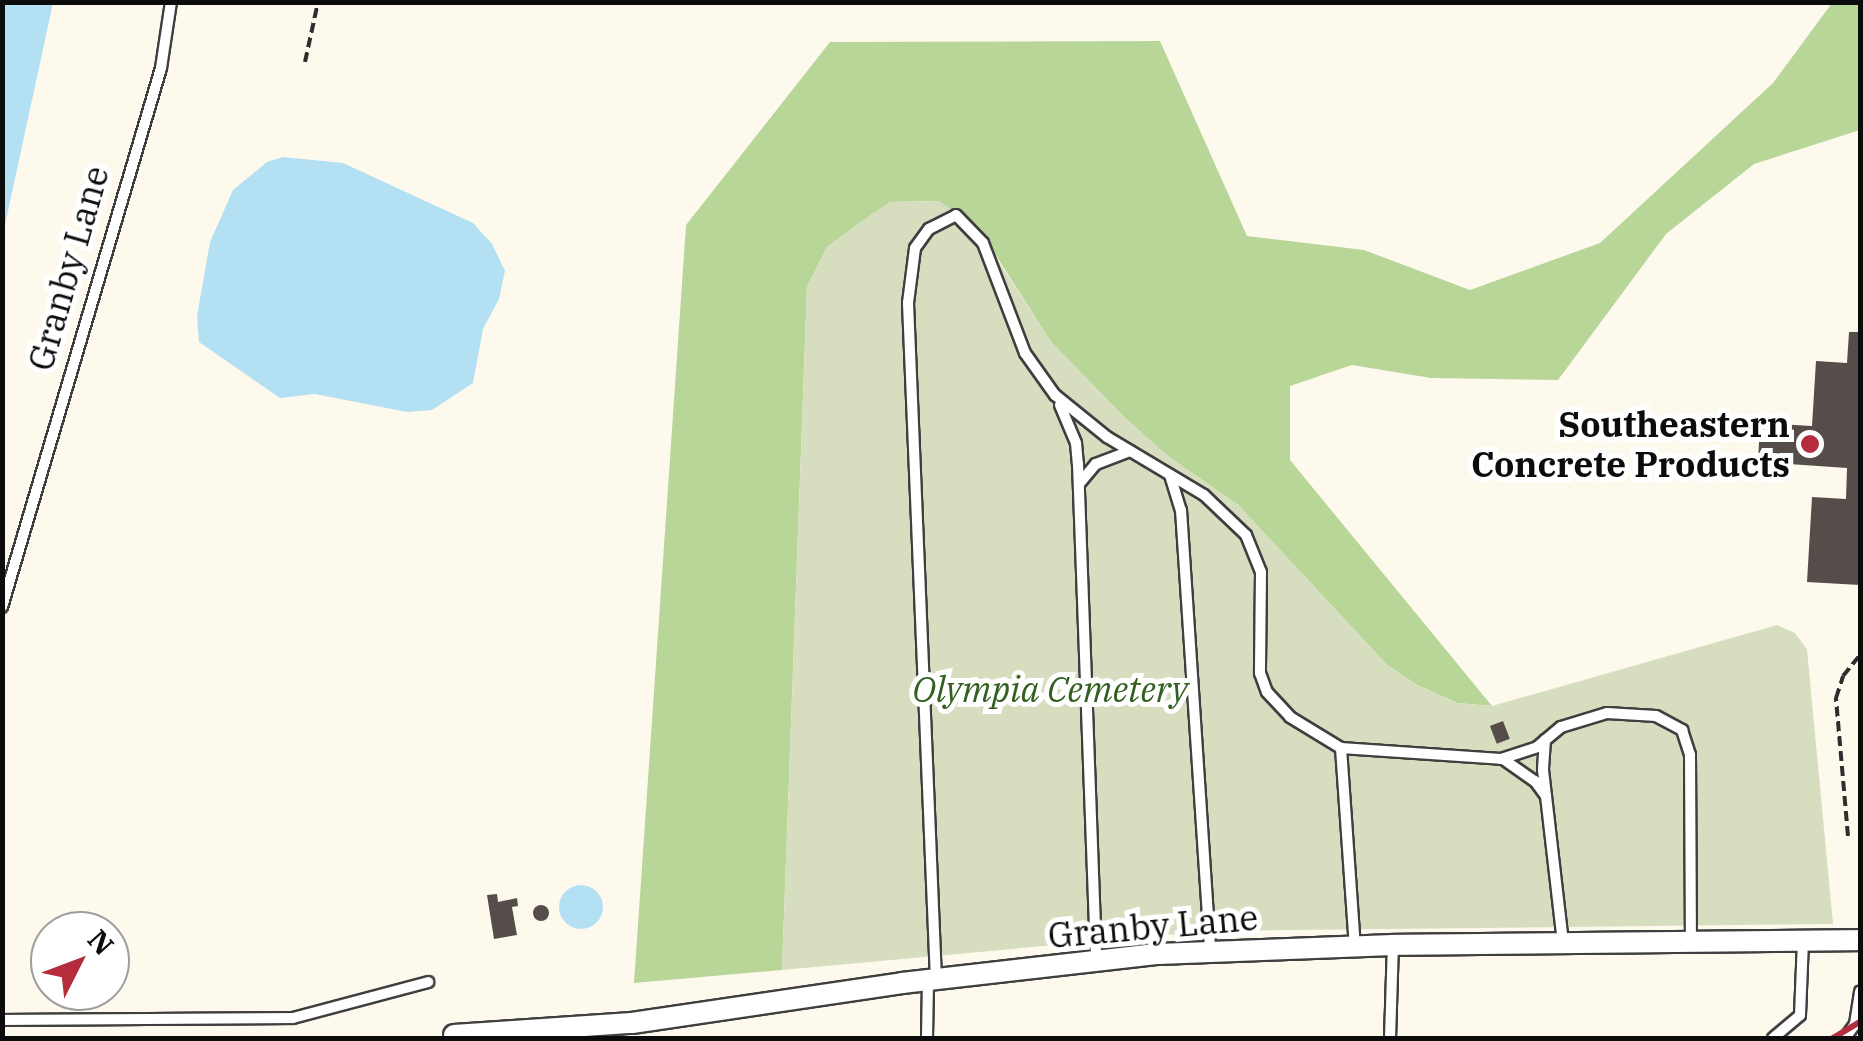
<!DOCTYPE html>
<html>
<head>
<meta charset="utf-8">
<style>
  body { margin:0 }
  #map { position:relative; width:1863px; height:1041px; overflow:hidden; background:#fef9ed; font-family:"IBM Plex Serif",serif }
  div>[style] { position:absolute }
  .forest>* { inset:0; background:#b9d699 }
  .cemetery>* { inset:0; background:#d7dec0 }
  .water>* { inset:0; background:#b4e0f3 }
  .round { border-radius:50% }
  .building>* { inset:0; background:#544d49; transform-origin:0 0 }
  .path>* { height:4px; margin-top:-2px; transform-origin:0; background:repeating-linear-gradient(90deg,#2e2e2e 0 10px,transparent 0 15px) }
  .roads { filter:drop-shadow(2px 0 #3f3f3f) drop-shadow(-2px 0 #3f3f3f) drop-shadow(0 2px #3f3f3f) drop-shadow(0 -2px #3f3f3f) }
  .lane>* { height:10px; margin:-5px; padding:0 5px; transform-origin:5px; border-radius:5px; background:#fff }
  .street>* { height:20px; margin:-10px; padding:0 10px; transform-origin:10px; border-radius:10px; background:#fff }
  .rail>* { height:6px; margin:-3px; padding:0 3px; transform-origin:3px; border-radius:3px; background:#b52c3d }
  .dots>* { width:28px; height:28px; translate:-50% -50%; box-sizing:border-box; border:5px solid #fff; border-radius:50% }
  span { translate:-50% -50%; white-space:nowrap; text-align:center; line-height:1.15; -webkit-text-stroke:10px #fff; paint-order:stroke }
  .street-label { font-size:35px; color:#0c0c0c }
  .poi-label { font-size:35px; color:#0c0c0c; font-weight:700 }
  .right { translate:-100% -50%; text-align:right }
  .park-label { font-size:35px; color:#336020; font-style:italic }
  .frame { position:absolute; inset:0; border:5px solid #0c0c0c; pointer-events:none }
  .north { position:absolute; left:30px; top:911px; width:100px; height:100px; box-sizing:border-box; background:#fff; border:2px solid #9e9e9e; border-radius:50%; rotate:48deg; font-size:28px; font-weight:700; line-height:40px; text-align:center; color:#0c0c0c }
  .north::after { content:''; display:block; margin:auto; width:35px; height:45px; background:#b52c3d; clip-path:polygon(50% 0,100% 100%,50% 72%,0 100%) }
</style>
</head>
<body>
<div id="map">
  <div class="forest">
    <i style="clip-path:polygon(1832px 3px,1860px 3px,1860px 130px,1754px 164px,1666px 234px,1558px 380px,1431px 378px,1352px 365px,1290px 386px,1290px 460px,1492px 706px,1457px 703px,1417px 685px,1387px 665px,1238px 505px,1169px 457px,1126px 419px,1051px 342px,988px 243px,939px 201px,890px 202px,827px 247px,807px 287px,782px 970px,634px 983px,686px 225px,830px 42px,1160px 41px,1247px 236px,1364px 250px,1470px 290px,1600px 243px,1773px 83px)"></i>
  </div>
  <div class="cemetery">
    <i style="clip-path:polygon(939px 201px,975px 225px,1051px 342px,1126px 419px,1169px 457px,1238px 505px,1387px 665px,1417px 685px,1457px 703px,1492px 706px,1777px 625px,1795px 633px,1807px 649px,1833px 924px,1208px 931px,782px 970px,807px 287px,827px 247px,866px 218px,890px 202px)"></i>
  </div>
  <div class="water">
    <i style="clip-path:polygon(3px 2px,53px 3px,3px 234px,2px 3px)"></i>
    <i style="clip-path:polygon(283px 157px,343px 163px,473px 223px,492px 244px,505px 271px,499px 299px,483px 329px,473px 383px,432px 410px,407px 412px,315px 394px,280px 398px,199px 342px,197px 316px,210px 242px,233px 190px,267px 162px)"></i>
    <i class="round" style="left:559px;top:885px;width:44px;height:44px"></i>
  </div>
  <div class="building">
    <i style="clip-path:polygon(1849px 332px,1860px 332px,1860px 585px,1807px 582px,1812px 497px,1846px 499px,1847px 468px,1758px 462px,1760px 423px,1812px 426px,1816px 361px,1847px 363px)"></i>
    <i style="left:1503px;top:721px;width:19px;height:14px;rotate:69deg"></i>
    <i style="clip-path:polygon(497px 894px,498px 902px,517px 898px,518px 906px,512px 907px,517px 935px,494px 939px,487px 895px)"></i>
    <i class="round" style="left:533px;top:905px;width:16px;height:16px"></i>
  </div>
  <div class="path">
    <i style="left:305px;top:62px;width:61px;rotate:-77.8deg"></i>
    <i style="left:1848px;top:836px;width:139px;rotate:-95deg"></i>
    <i style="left:1836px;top:698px;width:23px;rotate:-72deg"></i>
    <i style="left:1843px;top:676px;width:27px;rotate:-51deg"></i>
  </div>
  <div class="roads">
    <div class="lane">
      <i style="left:1060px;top:405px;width:41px;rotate:67.2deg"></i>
      <i style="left:1076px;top:443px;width:21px;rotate:85deg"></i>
      <i style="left:1078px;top:464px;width:497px;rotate:87.9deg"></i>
      <i style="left:1170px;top:475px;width:37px;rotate:73deg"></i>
      <i style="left:1181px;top:510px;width:443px;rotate:86.2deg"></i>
      <i style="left:1079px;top:484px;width:26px;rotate:-50deg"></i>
      <i style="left:1096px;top:464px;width:36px;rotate:-21deg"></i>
      <i style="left:2px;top:607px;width:562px;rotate:-73.56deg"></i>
      <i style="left:161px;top:68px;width:67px;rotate:-81.4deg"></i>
      <i style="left:1545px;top:740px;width:30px;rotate:94deg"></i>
      <i style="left:1543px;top:770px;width:174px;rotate:83.4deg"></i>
      <i style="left:1341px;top:748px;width:198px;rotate:86deg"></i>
      <i style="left:1503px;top:759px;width:39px;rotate:35deg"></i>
      <i style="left:1535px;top:781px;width:19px;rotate:54deg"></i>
      <i style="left:936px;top:980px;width:678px;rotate:-92.37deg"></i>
      <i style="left:908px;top:303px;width:55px;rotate:-82.7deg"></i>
      <i style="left:915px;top:248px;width:24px;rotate:-54deg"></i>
      <i style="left:929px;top:229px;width:30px;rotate:-27deg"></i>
      <i style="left:956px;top:215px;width:39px;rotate:46deg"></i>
      <i style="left:983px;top:243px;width:118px;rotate:69.1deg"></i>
      <i style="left:1025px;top:353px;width:52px;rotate:54.5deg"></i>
      <i style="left:1055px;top:395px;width:67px;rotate:38.9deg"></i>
      <i style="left:1107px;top:437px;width:113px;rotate:30.9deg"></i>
      <i style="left:1204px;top:495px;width:58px;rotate:43.6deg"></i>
      <i style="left:1246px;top:535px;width:40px;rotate:68deg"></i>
      <i style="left:1261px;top:572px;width:101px;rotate:90.6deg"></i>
      <i style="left:1260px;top:673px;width:20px;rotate:70deg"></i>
      <i style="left:1267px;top:692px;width:34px;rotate:47deg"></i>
      <i style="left:1290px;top:717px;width:60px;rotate:31.3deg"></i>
      <i style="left:1341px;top:748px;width:160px;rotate:3.9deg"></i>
      <i style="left:1501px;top:759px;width:38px;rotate:-18deg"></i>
      <i style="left:1537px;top:747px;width:31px;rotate:-40deg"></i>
      <i style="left:1561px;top:727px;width:48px;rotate:-16.9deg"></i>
      <i style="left:1607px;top:713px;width:49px;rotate:3.5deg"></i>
      <i style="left:1656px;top:716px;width:30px;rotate:28deg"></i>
      <i style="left:1682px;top:730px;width:26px;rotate:72deg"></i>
      <i style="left:1690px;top:755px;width:186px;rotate:89.7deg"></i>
      <i style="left:2px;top:1020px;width:291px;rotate:-0.4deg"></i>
      <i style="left:293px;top:1018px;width:140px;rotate:-14.9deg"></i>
      <i style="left:927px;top:1038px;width:56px;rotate:-89deg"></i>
      <i style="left:1390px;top:1038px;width:93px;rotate:-88.2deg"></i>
      <i style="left:1773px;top:1038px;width:35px;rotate:-40deg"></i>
      <i style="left:1800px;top:1015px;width:74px;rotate:-87.7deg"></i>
      <i style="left:1845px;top:1038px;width:17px;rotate:-54deg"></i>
      <i style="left:1855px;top:1024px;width:33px;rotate:-81deg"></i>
    </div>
    <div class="street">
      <i style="left:454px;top:1035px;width:178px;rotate:-3.9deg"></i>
      <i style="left:632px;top:1023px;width:273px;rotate:-8.4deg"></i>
      <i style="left:902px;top:983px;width:258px;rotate:-6.5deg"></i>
      <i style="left:1158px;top:954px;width:235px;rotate:-2.2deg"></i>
      <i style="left:1393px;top:945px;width:467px;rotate:-0.6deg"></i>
    </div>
  </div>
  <div class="rail">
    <i style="left:1833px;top:1038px;width:31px;rotate:-31deg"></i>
  </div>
  <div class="dots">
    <i style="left:1810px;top:444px;background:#b52c3d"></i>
  </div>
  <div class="street-label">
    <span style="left:68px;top:268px;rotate:-74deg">Granby Lane</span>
    <span style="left:1153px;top:926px;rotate:-5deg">Granby Lane</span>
  </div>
  <div class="poi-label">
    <span class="right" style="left:1790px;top:444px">Southeastern<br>Concrete Products</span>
  </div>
  <div class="park-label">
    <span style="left:1050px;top:689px">Olympia Cemetery</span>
  </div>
  <div class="frame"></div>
  <div class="north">N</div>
</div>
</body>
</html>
